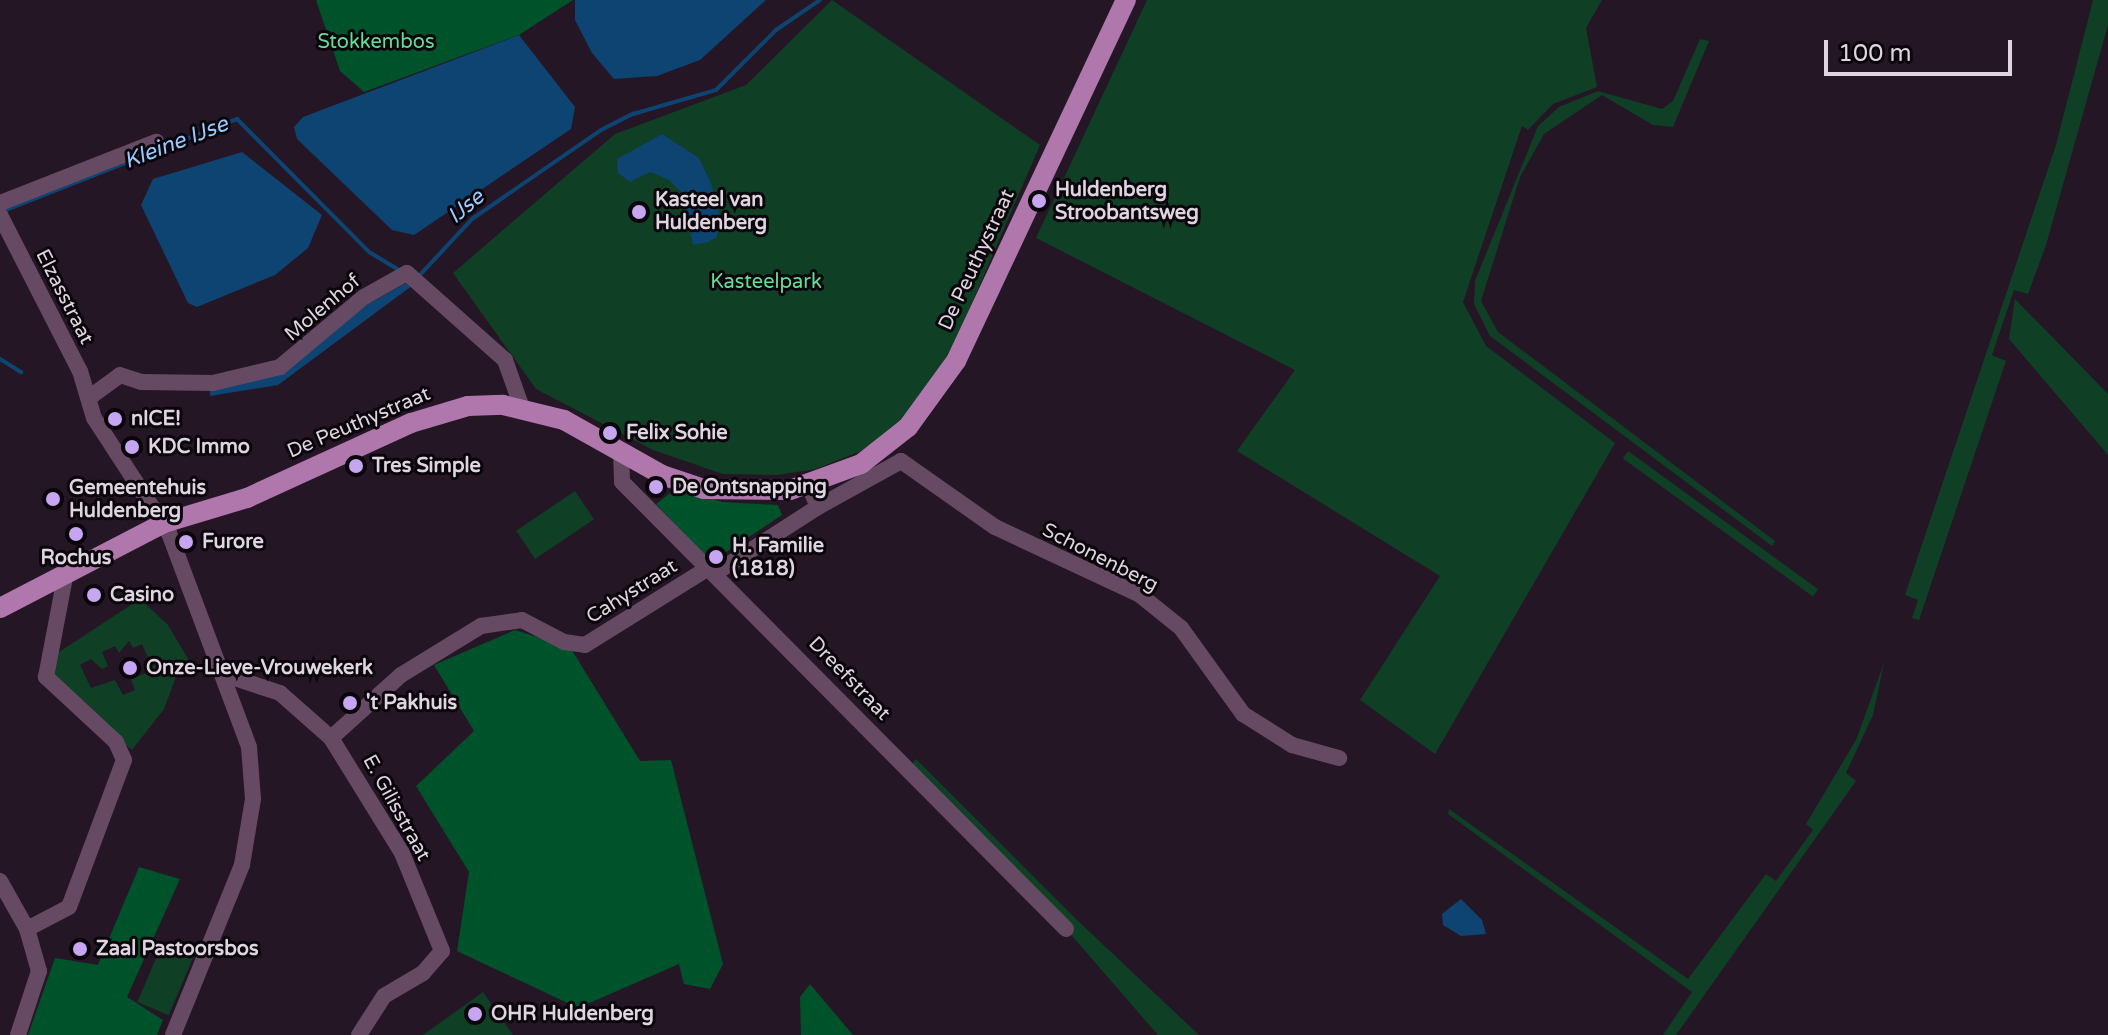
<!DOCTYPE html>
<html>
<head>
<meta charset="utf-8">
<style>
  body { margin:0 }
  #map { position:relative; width:2108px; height:1035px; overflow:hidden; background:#251626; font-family:"Varela Round",sans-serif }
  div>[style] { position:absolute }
  .green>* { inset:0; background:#0f3f24; transform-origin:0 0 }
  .forest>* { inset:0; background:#00522b }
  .water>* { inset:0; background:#0d4472 }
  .stream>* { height:4px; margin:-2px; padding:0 2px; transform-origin:2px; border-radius:2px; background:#0d4472 }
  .minor>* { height:16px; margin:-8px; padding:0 8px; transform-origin:8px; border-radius:8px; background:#664a64 }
  .major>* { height:20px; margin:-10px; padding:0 10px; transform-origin:10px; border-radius:10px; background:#b077ac }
  .dots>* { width:22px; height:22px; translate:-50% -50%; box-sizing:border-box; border:4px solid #0a050b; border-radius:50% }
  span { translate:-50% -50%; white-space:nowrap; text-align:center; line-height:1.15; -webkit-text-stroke:6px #0a050b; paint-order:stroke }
  .park-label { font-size:20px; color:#65dd96 }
  .poi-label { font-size:20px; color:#dfd5e0; font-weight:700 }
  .left { translate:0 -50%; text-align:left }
  .street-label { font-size:20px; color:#dfd5e0 }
  .water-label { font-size:22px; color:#98cbfe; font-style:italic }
  .scale { position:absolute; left:1824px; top:40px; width:188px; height:36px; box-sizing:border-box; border:4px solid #dfd5e0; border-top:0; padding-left:10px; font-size:24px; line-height:28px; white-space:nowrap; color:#dfd5e0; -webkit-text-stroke:6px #0a050b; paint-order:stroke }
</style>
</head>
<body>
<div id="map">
  <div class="green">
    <i style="clip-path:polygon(832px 0,1040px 145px,957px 338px,926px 392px,894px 429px,861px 451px,816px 469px,777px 475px,723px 474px,653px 450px,536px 389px,453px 273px,615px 134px,746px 85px)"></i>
    <i style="clip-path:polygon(1147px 0,1602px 0,1586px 28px,1597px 87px,1553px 104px,1528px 130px,1522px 126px,1463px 302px,1486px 346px,1615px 443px,1435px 754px,1360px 700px,1440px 576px,1237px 451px,1295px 370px,1036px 238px)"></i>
    <i style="clip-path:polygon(2093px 0,2108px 0,2108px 25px,2046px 245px,2028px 294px,2014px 290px,1992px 355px,2006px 361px,1919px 620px,1912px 618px,1918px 600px,1905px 595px,2056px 145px)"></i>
    <i style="clip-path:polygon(1700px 39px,1709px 41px,1673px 127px,1653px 125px,1602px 95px,1544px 134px,1520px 177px,1481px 301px,1498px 332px,1775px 541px,1772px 546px,1490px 336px,1474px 304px,1475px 281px,1538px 126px,1559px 107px,1598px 91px,1662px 109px,1673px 101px)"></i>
    <i style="clip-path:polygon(2015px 299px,2108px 394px,2108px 455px,2009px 339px)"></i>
    <i style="left:1628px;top:451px;width:235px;height:9px;rotate:36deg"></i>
    <i style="left:575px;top:491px;width:34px;height:71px;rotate:56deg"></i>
    <i style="clip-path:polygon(evenodd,140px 599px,168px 625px,194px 669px,176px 677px,164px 709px,132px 750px,55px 688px,53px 656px,140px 599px,129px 641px,133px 648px,142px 644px,154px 670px,131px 679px,135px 690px,123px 695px,115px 680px,91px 688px,80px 665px,91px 659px,102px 669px,108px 666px,102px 652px,115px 646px,119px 653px,129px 641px)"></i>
    <i style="clip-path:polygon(1884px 663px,1873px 715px,1846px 773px,1856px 781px,1676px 1035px,1663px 1035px,1692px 992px,1448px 814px,1449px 809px,1688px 979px,1766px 874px,1776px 881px,1813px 830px,1806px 824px,1856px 740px)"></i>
    <i style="clip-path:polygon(916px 759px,1077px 920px,1199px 1035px,1158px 1035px,1066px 929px,908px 769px)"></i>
    <i style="left:162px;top:944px;width:34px;height:63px;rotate:23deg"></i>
    <i style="clip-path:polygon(483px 992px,513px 1035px,423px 1035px)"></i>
  </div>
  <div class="forest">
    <i style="clip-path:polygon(316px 0,573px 0,519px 35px,364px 92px,340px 71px)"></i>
    <i style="clip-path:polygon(678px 487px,722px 502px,778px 505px,782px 515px,711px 562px,656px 504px)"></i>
    <i style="clip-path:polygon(515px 630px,570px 647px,640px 761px,671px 760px,723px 964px,710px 989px,684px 984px,679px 964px,578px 1008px,457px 951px,469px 872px,416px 786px,474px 731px,434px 665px)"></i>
    <i style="clip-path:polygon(139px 867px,180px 879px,127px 997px,163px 1020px,157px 1035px,28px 1035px,55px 958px,98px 965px)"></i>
    <i style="clip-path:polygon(810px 984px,853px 1035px,801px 1035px,800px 997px)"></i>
  </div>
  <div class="water">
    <i style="clip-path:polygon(575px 0,766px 0,700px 60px,657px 76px,614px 79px,592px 53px,575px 20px)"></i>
    <i style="clip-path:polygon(519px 35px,575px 107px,571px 129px,414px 235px,392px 230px,297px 139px,294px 127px,303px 117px)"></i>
    <i style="clip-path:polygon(662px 134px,699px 158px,711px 183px,720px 216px,717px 237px,708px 242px,693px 245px,684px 195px,669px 180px,650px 172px,630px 182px,618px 173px,617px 159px)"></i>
    <i style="clip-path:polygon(242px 152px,322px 215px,308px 248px,275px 275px,197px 307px,188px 303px,141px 205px,153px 179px)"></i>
    <i style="clip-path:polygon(408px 282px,413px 285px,278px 385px,210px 396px,210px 387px,278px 375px,368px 304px)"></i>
    <i style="clip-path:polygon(1461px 899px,1482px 920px,1486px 934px,1461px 936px,1443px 925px,1442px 914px)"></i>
  </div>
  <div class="stream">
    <i style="left:1px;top:212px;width:254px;rotate:-21.5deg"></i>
    <i style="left:237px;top:119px;width:187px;rotate:45.2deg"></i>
    <i style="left:369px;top:252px;width:33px;rotate:31deg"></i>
    <i style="left:418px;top:277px;width:79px;rotate:-47deg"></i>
    <i style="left:472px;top:219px;width:157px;rotate:-34.6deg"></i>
    <i style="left:601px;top:130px;width:36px;rotate:-27deg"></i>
    <i style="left:633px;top:114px;width:86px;rotate:-16.1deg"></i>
    <i style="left:716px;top:90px;width:85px;rotate:-45deg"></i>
    <i style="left:776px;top:30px;width:53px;rotate:-34.3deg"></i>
    <i style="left:0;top:359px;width:25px;rotate:32deg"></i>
  </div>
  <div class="minor">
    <i style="left:0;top:203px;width:168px;rotate:-21.4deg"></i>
    <i style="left:0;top:215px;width:175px;rotate:62.9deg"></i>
    <i style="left:80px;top:371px;width:49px;rotate:73.4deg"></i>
    <i style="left:94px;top:418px;width:137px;rotate:56.9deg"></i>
    <i style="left:169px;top:533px;width:228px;rotate:69.5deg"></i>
    <i style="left:249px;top:747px;width:52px;rotate:85.6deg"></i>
    <i style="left:253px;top:799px;width:67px;rotate:99.5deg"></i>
    <i style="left:242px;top:865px;width:183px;rotate:112.1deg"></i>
    <i style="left:90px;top:397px;width:37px;rotate:-36deg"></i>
    <i style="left:120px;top:375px;width:22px;rotate:18deg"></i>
    <i style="left:141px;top:382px;width:72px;rotate:0.8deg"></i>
    <i style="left:213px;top:383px;width:69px;rotate:-13.4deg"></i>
    <i style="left:280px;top:367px;width:109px;rotate:-39.8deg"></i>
    <i style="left:364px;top:297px;width:49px;rotate:-29.2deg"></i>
    <i style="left:407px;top:273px;width:131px;rotate:41.6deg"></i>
    <i style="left:505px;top:360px;width:51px;rotate:70.5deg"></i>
    <i style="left:621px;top:451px;width:31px;rotate:88deg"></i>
    <i style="left:622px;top:482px;width:630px;rotate:45.19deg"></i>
    <i style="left:818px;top:507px;width:95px;rotate:-29deg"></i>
    <i style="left:901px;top:461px;width:115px;rotate:35.1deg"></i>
    <i style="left:995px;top:527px;width:160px;rotate:25.1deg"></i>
    <i style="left:1140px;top:595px;width:53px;rotate:38.8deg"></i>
    <i style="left:1181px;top:628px;width:106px;rotate:54.2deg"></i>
    <i style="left:1243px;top:714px;width:58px;rotate:32.3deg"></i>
    <i style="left:1292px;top:745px;width:49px;rotate:15.5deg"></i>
    <i style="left:717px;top:572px;width:120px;rotate:-32.8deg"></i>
    <i style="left:818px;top:507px;width:23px;rotate:-113deg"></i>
    <i style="left:225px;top:675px;width:58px;rotate:18.1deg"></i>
    <i style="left:280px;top:693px;width:68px;rotate:41.4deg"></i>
    <i style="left:331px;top:738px;width:135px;rotate:58.3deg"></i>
    <i style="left:402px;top:853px;width:106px;rotate:67.8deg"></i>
    <i style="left:442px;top:951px;width:29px;rotate:131deg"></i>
    <i style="left:423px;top:973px;width:45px;rotate:149.5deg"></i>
    <i style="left:384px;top:996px;width:46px;rotate:122.7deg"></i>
    <i style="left:331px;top:738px;width:94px;rotate:-42deg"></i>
    <i style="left:401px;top:675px;width:94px;rotate:-31.5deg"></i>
    <i style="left:481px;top:626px;width:41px;rotate:-8.3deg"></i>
    <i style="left:522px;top:620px;width:47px;rotate:27.6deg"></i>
    <i style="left:564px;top:642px;width:21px;rotate:8deg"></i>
    <i style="left:585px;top:645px;width:147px;rotate:-32deg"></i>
    <i style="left:0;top:881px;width:55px;rotate:60.6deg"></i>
    <i style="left:27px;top:929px;width:44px;rotate:74.1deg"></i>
    <i style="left:39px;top:971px;width:67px;rotate:108.2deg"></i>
    <i style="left:27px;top:929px;width:47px;rotate:-27.6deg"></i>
    <i style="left:69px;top:907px;width:157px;rotate:-69.5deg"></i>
    <i style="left:124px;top:760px;width:20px;rotate:-114deg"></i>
    <i style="left:116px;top:742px;width:96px;rotate:-137.1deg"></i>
    <i style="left:46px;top:677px;width:102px;rotate:-79.2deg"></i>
  </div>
  <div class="major">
    <i style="left:0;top:608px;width:185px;rotate:-27.4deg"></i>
    <i style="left:164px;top:523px;width:87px;rotate:-16.8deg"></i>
    <i style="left:247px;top:498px;width:180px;rotate:-24.6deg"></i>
    <i style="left:411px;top:423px;width:59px;rotate:-16.6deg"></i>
    <i style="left:468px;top:406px;width:35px;rotate:-2deg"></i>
    <i style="left:503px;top:405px;width:63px;rotate:13.8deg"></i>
    <i style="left:564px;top:420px;width:112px;rotate:29.3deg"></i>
    <i style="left:662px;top:475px;width:44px;rotate:18.4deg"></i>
    <i style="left:704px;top:489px;width:86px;rotate:0.7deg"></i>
    <i style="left:790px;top:490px;width:76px;rotate:-20.1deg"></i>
    <i style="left:861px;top:464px;width:60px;rotate:-38.2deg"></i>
    <i style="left:908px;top:427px;width:82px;rotate:-54deg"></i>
    <i style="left:956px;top:361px;width:399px;rotate:-64.8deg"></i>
  </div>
  <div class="dots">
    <i style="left:1039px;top:201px;background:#c6a6f0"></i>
    <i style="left:639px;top:212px;background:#c6a6f0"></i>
    <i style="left:115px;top:419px;background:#c6a6f0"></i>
    <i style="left:610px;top:433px;background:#c6a6f0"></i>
    <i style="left:132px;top:447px;background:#c6a6f0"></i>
    <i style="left:356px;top:466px;background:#c6a6f0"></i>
    <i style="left:656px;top:487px;background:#c6a6f0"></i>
    <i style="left:53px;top:499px;background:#c6a6f0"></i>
    <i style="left:76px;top:534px;background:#c6a6f0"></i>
    <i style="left:186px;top:542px;background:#c6a6f0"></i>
    <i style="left:716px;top:557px;background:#c6a6f0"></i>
    <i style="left:94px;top:595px;background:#c6a6f0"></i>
    <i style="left:130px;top:668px;background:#c6a6f0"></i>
    <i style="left:350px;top:703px;background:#c6a6f0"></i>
    <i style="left:80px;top:949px;background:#c6a6f0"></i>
    <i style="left:475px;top:1014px;background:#c6a6f0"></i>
  </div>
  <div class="park-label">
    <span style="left:376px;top:42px">Stokkembos</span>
    <span style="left:766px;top:282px">Kasteelpark</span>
  </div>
  <div class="poi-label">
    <span class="left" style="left:1055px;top:202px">Huldenberg<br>Stroobantsweg</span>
    <span class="left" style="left:655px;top:212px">Kasteel van<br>Huldenberg</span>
    <span class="left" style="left:131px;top:419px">nICE!</span>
    <span class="left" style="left:626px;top:433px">Felix Sohie</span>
    <span class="left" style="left:148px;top:447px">KDC Immo</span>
    <span class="left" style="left:372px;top:466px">Tres Simple</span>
    <span class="left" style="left:672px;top:487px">De Ontsnapping</span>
    <span class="left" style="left:69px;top:500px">Gemeentehuis<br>Huldenberg</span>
    <span class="left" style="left:202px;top:542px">Furore</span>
    <span class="left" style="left:732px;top:558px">H. Familie<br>(1818)</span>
    <span style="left:76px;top:558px">Rochus</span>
    <span class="left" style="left:110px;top:595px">Casino</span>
    <span class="left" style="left:146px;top:668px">Onze-Lieve-Vrouwekerk</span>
    <span class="left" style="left:366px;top:703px">'t Pakhuis</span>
    <span class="left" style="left:96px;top:949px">Zaal Pastoorsbos</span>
    <span class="left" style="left:491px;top:1014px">OHR Huldenberg</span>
  </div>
  <div class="street-label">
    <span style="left:977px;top:260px;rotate:-65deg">De Peuthystraat</span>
    <span style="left:64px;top:297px;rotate:63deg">Elzasstraat</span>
    <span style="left:323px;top:308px;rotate:-40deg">Molenhof</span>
    <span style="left:359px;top:423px;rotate:-23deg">De Peuthystraat</span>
    <span style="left:1100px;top:558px;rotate:27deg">Schonenberg</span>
    <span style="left:632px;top:592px;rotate:-32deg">Cahystraat</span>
    <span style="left:849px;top:679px;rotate:46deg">Dreefstraat</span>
    <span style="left:396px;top:808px;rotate:61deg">E. Gilisstraat</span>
  </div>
  <div class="water-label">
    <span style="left:176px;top:143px;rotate:-21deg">Kleine IJse</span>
    <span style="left:466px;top:207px;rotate:-40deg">IJse</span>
  </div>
  <div class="scale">100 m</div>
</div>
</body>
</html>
